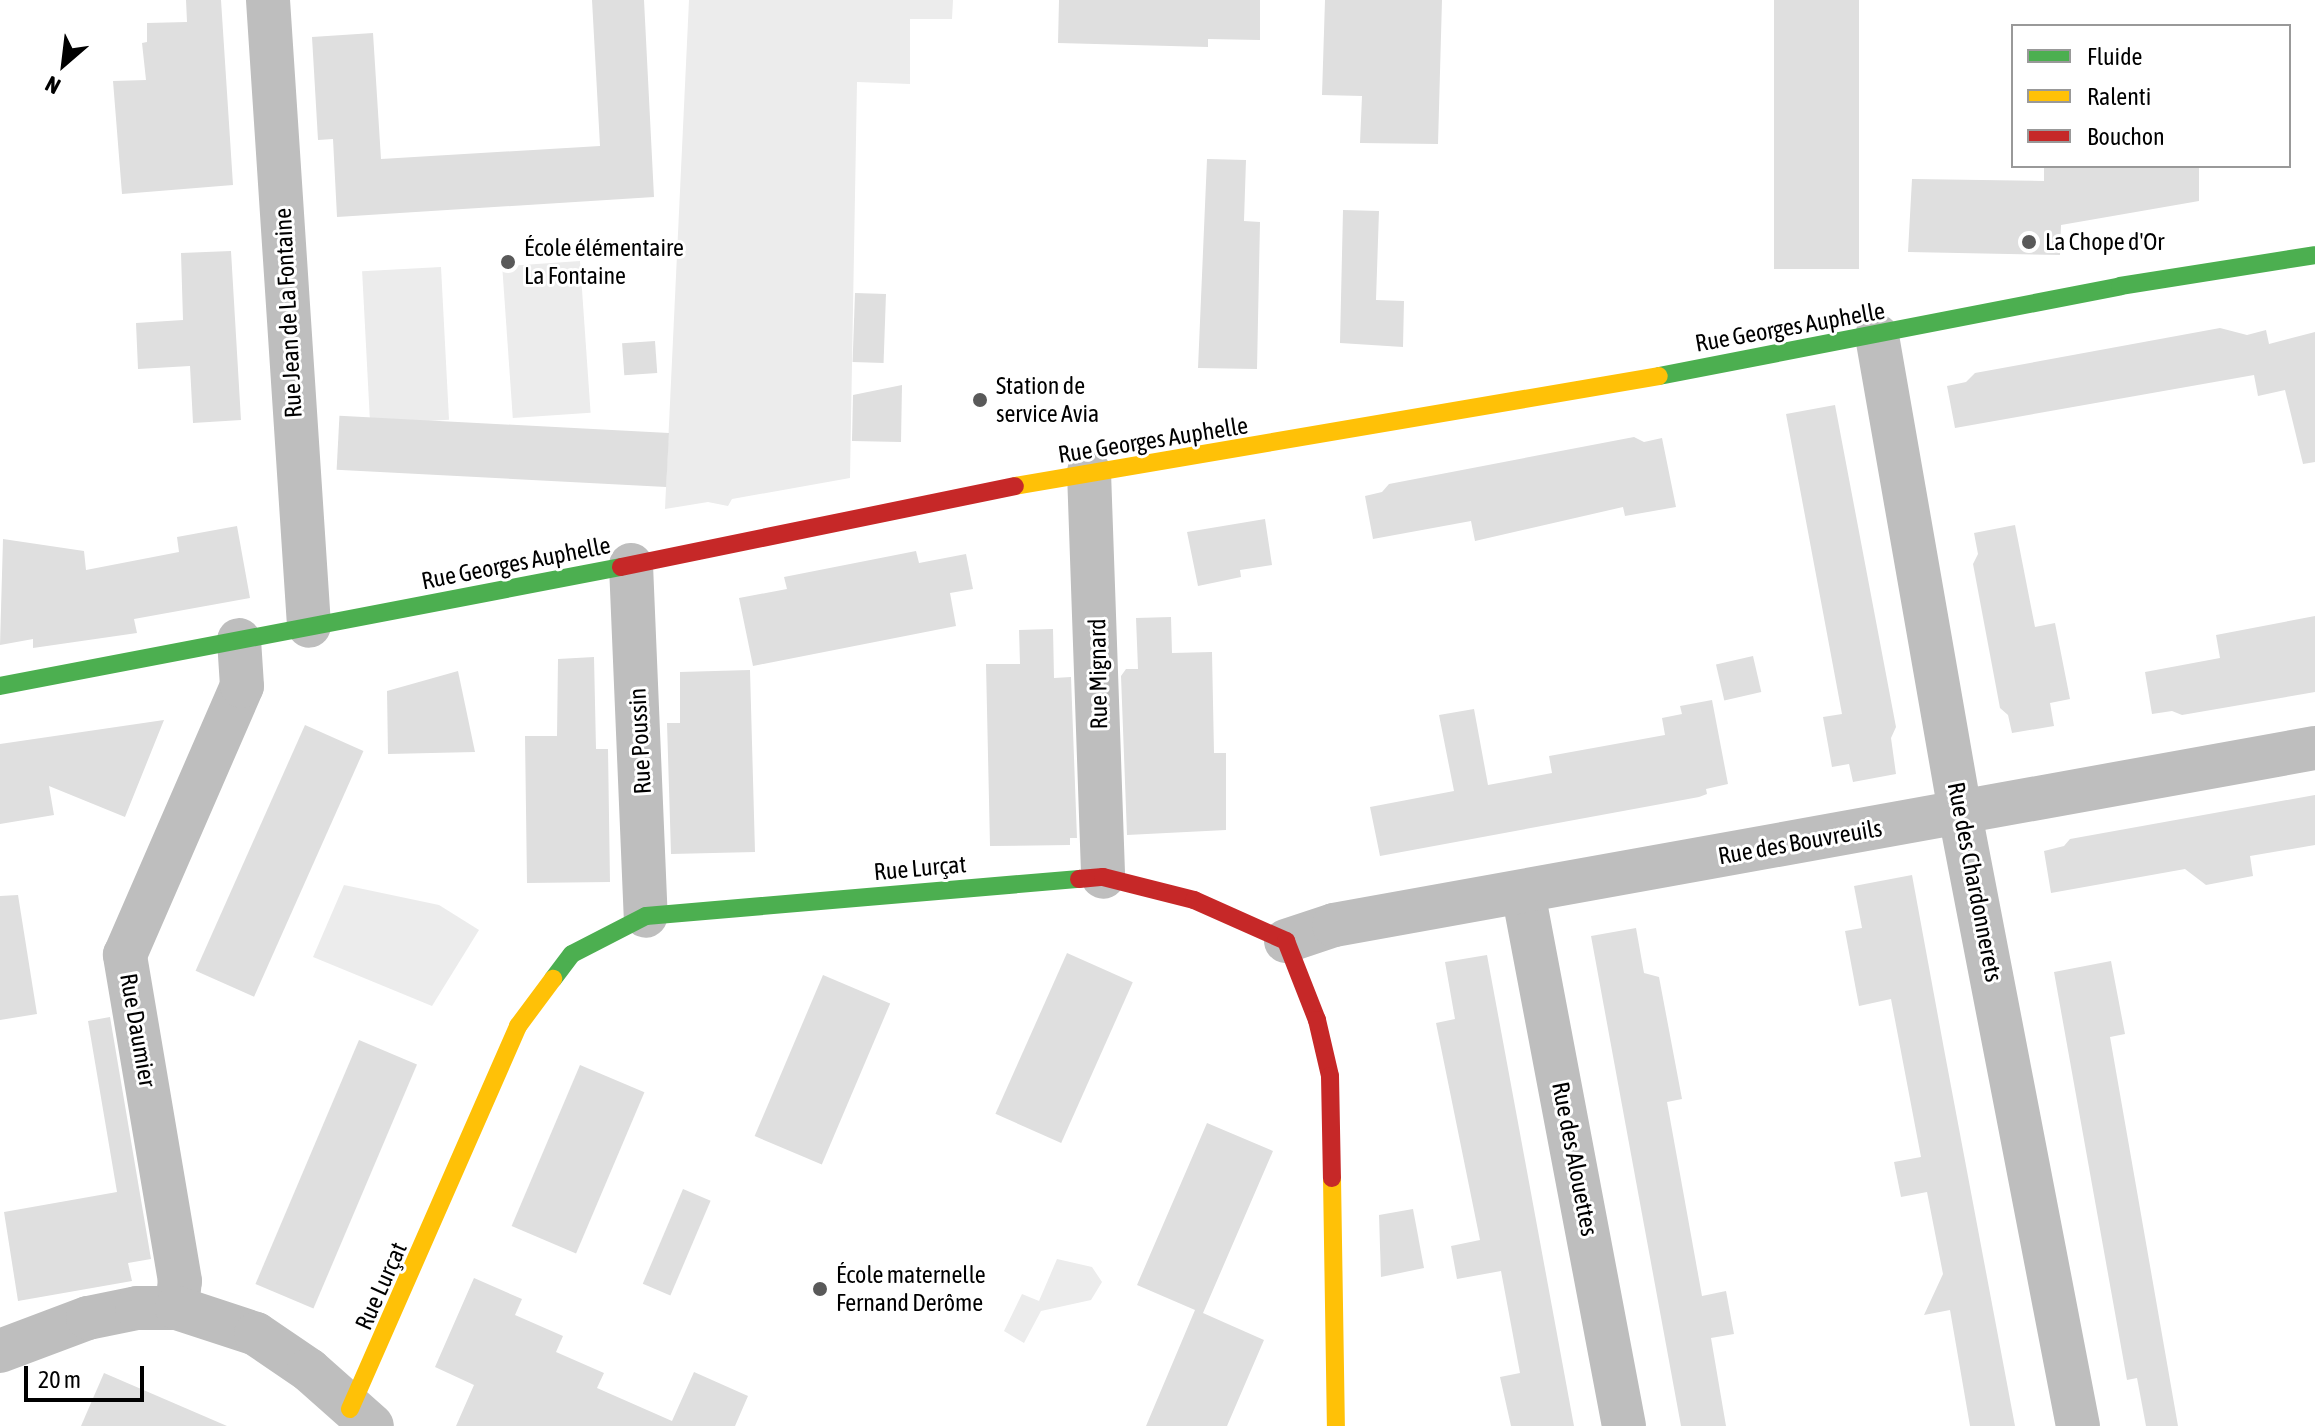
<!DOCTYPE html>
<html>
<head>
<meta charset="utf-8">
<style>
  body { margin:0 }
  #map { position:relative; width:2315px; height:1426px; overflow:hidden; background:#fff; font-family:"Asap Condensed",sans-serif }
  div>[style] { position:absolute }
  .green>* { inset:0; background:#ececec; transform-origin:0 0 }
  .building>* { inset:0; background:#dfdfdf; transform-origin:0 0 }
  .street>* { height:44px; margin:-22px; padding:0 22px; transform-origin:22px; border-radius:22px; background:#bebebe }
  .fast>* { height:18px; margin:-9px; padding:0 9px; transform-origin:9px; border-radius:9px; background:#4caf50 }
  .slow>* { height:18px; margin:-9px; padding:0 9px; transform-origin:9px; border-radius:9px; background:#ffc107 }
  .jam>* { height:18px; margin:-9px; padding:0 9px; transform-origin:9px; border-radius:9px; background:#c62828 }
  .dots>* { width:22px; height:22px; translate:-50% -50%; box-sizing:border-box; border:4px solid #fff; border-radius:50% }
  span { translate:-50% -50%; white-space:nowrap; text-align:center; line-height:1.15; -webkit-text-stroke:6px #fff; paint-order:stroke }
  .poi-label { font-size:24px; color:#000 }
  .left { translate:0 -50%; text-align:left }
  .street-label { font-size:24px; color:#000 }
  .legend { position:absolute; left:2011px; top:24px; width:280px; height:144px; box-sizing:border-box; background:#fff; border:2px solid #999; margin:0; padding:10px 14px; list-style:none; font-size:24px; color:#000 }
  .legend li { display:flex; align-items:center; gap:16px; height:40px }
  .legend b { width:40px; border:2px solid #999 }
  .north { position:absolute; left:24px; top:24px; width:80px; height:80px; -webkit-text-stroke:6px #fff; paint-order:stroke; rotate:208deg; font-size:22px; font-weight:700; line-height:32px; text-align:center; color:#000 }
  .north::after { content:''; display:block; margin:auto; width:28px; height:36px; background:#000; clip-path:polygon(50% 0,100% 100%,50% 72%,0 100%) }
  .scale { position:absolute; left:24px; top:1366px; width:120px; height:36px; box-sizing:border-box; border:4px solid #000; border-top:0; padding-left:10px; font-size:24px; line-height:28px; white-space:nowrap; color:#000; -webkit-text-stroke:6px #fff; paint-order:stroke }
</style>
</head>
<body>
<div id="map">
  <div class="green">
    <i style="clip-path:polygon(689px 0,953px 0,952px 19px,910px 19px,910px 84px,857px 82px,850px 478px,732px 499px,728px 506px,708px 502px,665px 509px)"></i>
    <i style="left:580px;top:261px;width:152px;height:78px;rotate:86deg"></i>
    <i style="left:441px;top:267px;width:153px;height:79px;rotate:87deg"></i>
    <i style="clip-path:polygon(344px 885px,439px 905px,479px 930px,432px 1006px,313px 957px)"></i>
    <i style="clip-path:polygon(1057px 1259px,1092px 1267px,1102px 1282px,1091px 1300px,1041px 1311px,1024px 1343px,1004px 1331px,1022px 1294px,1039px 1301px)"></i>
  </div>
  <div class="building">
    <i style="clip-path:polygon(186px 0,221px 0,233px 185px,122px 194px,113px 81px,146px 80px,142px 43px,147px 42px,147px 23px,187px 22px)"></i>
    <i style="clip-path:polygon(592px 0,644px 0,654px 197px,337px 217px,333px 139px,318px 140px,312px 37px,373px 33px,381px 159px,600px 146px)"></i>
    <i style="clip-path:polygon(1059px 0,1260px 0,1260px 40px,1208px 39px,1208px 47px,1058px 43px)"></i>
    <i style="clip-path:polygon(1325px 0,1442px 0,1438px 144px,1360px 143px,1362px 96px,1322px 95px)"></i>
    <i style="left:1774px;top:0;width:85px;height:269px"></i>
    <i style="clip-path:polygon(1207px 159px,1246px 160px,1244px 221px,1260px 222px,1257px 369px,1198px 368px)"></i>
    <i style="clip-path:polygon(2044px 166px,2199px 166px,2199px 201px,2061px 225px,2060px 255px,1908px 252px,1912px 179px,2044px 181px)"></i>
    <i style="clip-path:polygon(1343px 210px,1379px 211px,1376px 300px,1404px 301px,1403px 347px,1340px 343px)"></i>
    <i style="clip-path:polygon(231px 251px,241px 420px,193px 423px,190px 366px,138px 369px,136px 323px,183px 320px,181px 253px)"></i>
    <i style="left:855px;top:293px;width:31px;height:69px;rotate:2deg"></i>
    <i style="clip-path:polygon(2220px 328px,2247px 335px,2266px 330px,2269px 344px,2315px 332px,2315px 462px,2303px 464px,2285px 390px,2258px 396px,2254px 375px,1955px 428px,1947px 386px,1966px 382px,1975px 373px)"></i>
    <i style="left:655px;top:341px;width:32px;height:33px;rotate:86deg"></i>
    <i style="clip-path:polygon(902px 385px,901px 442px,852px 441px,853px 395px)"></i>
    <i style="clip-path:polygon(1835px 405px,1896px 727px,1891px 738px,1896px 774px,1853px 782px,1849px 764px,1832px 767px,1823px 717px,1842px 714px,1786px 414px)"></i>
    <i style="left:669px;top:433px;width:54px;height:330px;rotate:93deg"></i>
    <i style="clip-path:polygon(1634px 437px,1644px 442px,1662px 438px,1676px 507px,1625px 516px,1623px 507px,1475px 541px,1471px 521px,1373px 539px,1365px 496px,1382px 492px,1389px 484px)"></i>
    <i style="clip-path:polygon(1265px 519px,1272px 565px,1240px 570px,1241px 577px,1198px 586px,1187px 532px)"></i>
    <i style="clip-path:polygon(2015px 525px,2035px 627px,2055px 623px,2070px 699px,2050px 703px,2054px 726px,2012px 733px,2008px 715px,2000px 708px,1973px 564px,1978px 554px,1974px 533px)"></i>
    <i style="clip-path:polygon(237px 526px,250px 598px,134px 619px,137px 633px,33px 648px,33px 639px,0 645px,3px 539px,84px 551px,86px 570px,179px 552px,177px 537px)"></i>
    <i style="clip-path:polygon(916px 551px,919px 563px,966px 554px,973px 589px,950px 593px,956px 626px,753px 666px,739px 598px,787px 589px,784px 577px)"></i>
    <i style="clip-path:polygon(2315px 616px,2315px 692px,2182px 715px,2172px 711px,2152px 714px,2145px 672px,2220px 658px,2216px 635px)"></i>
    <i style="clip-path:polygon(1171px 617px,1172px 653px,1212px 652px,1214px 753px,1226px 753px,1226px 830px,1127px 835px,1121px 676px,1126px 669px,1138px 669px,1136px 618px)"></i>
    <i style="clip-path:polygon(1053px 629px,1054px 678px,1071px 677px,1077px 838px,1070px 838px,1070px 845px,990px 846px,986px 664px,1020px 664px,1019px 630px)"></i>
    <i style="left:1753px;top:656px;width:37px;height:38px;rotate:77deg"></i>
    <i style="clip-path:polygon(594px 657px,596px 749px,608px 749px,610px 882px,527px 883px,525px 736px,557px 736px,558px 659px)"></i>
    <i style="clip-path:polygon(750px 670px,755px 852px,671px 854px,667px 723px,680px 723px,680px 672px)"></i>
    <i style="clip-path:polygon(458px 671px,475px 752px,388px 754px,387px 691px)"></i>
    <i style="clip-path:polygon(1712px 700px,1728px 784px,1706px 789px,1707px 794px,1699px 797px,1380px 856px,1370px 807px,1454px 791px,1439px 715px,1474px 709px,1488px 785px,1552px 773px,1549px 756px,1665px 735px,1662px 718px,1682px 714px,1680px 706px)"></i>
    <i style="clip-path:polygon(164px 720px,125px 817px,49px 786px,54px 815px,0 824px,0 744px)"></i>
    <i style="left:305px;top:725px;width:64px;height:269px;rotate:24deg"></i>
    <i style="clip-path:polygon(2315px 795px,2315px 845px,2250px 856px,2253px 876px,2206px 885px,2185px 869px,2051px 893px,2044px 851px,2064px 846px,2070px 839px)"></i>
    <i style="clip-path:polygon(1912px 875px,1944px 1049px,2015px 1426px,1970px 1426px,1950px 1310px,1924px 1315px,1943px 1274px,1927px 1192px,1901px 1197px,1894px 1162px,1921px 1157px,1891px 999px,1859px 1006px,1845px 931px,1862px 928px,1854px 886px)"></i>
    <i style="clip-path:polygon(18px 895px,37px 1014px,0 1020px,0 896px)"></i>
    <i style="clip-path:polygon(1636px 928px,1644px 973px,1659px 977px,1682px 1099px,1667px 1102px,1702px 1296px,1726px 1291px,1734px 1334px,1711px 1338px,1726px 1426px,1681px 1426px,1626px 1127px,1591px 936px)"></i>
    <i style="left:1067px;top:953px;width:72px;height:176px;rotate:24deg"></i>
    <i style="clip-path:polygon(1487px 955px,1519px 1128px,1574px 1426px,1511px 1426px,1500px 1377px,1520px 1373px,1501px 1271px,1457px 1279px,1451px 1246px,1480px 1240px,1436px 1023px,1455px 1019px,1445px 962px)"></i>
    <i style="clip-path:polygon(2111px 961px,2125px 1034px,2110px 1037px,2178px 1426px,2146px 1426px,2137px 1378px,2127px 1380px,2054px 972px)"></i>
    <i style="left:823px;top:975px;width:73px;height:175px;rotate:23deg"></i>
    <i style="clip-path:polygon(110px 1017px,151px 1259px,128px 1263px,132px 1281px,18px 1301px,4px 1212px,117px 1192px,88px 1021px)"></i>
    <i style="left:359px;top:1040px;width:63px;height:265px;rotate:23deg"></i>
    <i style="left:580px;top:1065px;width:70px;height:175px;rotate:23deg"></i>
    <i style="clip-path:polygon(1207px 1123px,1273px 1151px,1203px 1313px,1264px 1340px,1227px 1426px,1146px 1426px,1195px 1310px,1137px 1285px)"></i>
    <i style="left:683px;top:1189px;width:30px;height:103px;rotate:23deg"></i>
    <i style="clip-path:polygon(1413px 1209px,1424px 1268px,1381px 1277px,1379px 1215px)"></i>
    <i style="clip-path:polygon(474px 1278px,522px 1299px,515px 1315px,563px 1336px,556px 1352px,604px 1373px,597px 1388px,672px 1421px,694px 1372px,748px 1396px,735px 1426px,456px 1426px,474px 1385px,435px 1367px)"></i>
    <i style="clip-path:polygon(104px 1373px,227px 1426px,81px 1426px)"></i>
  </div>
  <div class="street">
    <i style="left:268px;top:0;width:627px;rotate:86.25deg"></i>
    <i style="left:1877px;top:336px;width:485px;rotate:80.1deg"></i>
    <i style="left:1960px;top:814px;width:623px;rotate:79.09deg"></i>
    <i style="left:1089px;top:472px;width:405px;rotate:88deg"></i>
    <i style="left:631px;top:565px;width:351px;rotate:87.6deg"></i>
    <i style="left:1523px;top:892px;width:543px;rotate:79.29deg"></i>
    <i style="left:1286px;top:941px;width:51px;rotate:-18.4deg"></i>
    <i style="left:1334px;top:925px;width:997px;rotate:-10.23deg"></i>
    <i style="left:177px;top:1308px;width:27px;rotate:-84deg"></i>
    <i style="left:180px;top:1281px;width:331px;rotate:-99.6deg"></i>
    <i style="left:125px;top:955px;width:293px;rotate:-66.5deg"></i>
    <i style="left:242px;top:686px;width:46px;rotate:-93.7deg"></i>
    <i style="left:0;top:1351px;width:94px;rotate:-20.6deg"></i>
    <i style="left:88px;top:1318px;width:50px;rotate:-11.5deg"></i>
    <i style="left:137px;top:1308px;width:40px"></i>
    <i style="left:177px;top:1308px;width:83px;rotate:18.2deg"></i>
    <i style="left:256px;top:1334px;width:64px;rotate:34.2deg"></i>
    <i style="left:309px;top:1370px;width:84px;rotate:41.6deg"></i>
  </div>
  <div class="fast">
    <i style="left:1659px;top:376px;width:470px;rotate:-11deg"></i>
    <i style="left:2120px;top:286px;width:197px;rotate:-9deg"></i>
    <i style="left:0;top:686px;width:632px;rotate:-10.85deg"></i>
    <i style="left:553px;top:979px;width:31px;rotate:-53deg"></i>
    <i style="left:572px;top:954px;width:83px;rotate:-27.2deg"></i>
    <i style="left:646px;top:916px;width:435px;rotate:-4.9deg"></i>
  </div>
  <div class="slow">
    <i style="left:1015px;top:486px;width:653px;rotate:-9.69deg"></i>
    <i style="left:1332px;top:1178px;width:248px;rotate:89.1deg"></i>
    <i style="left:350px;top:1409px;width:418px;rotate:-66.3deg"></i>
    <i style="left:518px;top:1026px;width:59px;rotate:-53.3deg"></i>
  </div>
  <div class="jam">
    <i style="left:621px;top:567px;width:402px;rotate:-11.6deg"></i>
    <i style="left:1079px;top:879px;width:24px;rotate:-5deg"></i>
    <i style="left:1103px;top:877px;width:94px;rotate:14.2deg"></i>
    <i style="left:1194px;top:900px;width:101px;rotate:24deg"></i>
    <i style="left:1286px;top:941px;width:85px;rotate:68.6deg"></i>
    <i style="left:1317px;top:1020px;width:57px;rotate:76.9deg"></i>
    <i style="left:1330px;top:1076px;width:102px;rotate:88.9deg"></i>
  </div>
  <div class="dots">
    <i style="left:2029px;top:242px;background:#595959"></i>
    <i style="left:508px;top:262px;background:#595959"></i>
    <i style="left:980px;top:400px;background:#595959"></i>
    <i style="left:820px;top:1289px;background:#595959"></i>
  </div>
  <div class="poi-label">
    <span class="left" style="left:2045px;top:242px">La Chope d'Or</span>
    <span class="left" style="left:524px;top:262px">École élémentaire<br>La Fontaine</span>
    <span class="left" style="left:996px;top:400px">Station de<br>service Avia</span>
    <span class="left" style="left:836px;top:1289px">École maternelle<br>Fernand Derôme</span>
  </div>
  <div class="street-label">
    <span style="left:288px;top:313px;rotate:-93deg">Rue Jean de La Fontaine</span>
    <span style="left:1790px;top:327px;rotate:-10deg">Rue Georges Auphelle</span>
    <span style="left:1153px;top:440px;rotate:-9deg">Rue Georges Auphelle</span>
    <span style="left:516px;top:563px;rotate:-11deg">Rue Georges Auphelle</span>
    <span style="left:1098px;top:674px;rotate:-91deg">Rue Mignard</span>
    <span style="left:640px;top:741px;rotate:-93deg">Rue Poussin</span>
    <span style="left:1800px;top:842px;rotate:-10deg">Rue des Bouvreuils</span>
    <span style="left:920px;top:868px;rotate:-5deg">Rue Lurçat</span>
    <span style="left:1975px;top:882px;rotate:79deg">Rue des Chardonnerets</span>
    <span style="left:138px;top:1030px;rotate:80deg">Rue Daumier</span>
    <span style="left:1575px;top:1159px;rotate:79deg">Rue des Alouettes</span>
    <span style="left:381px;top:1286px;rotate:-66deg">Rue Lurçat</span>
  </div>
  <ul class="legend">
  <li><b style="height:10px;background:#4caf50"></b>Fluide</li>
  <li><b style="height:10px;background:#ffc107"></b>Ralenti</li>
  <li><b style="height:10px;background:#c62828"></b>Bouchon</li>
  </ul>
  <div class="north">N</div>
  <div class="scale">20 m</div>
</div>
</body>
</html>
